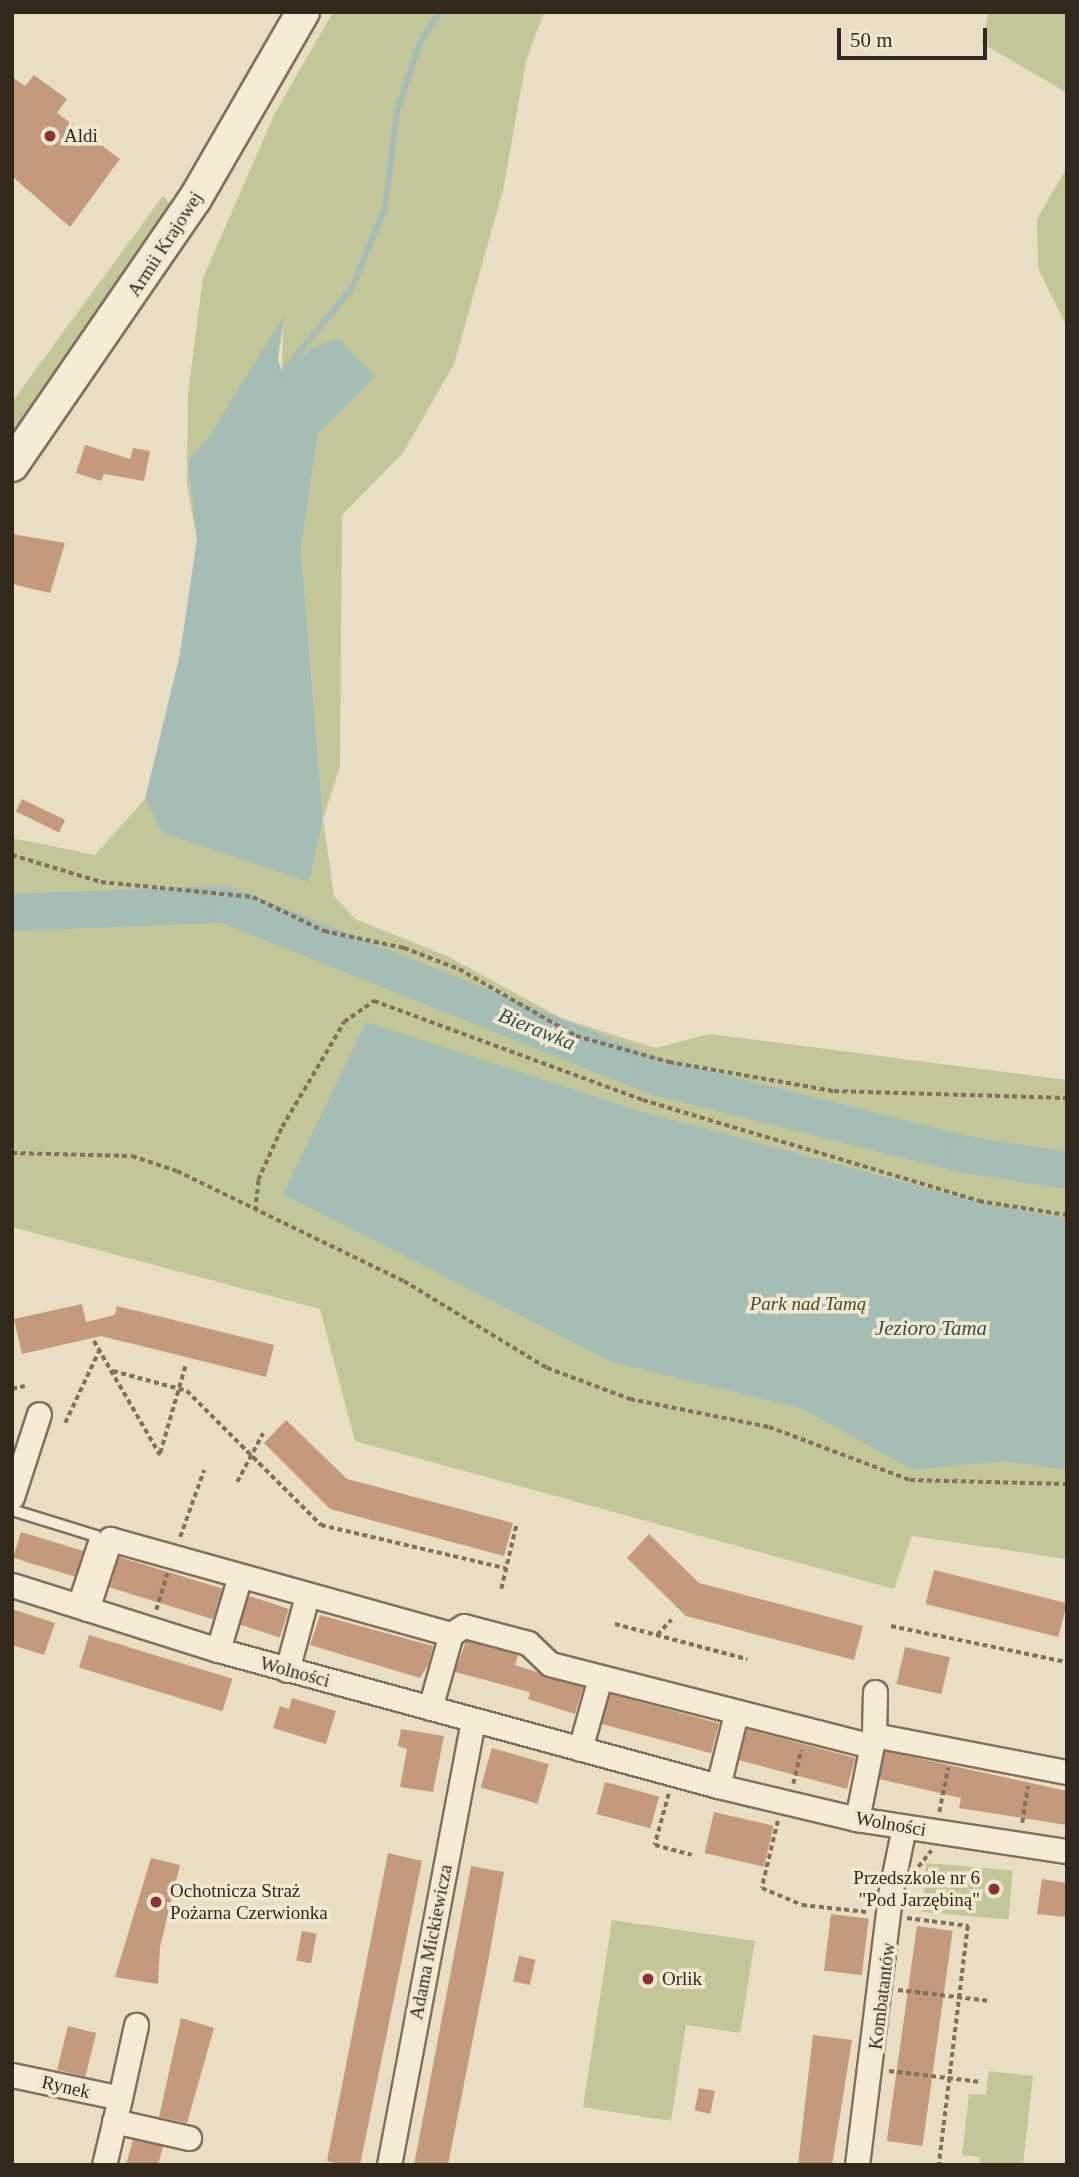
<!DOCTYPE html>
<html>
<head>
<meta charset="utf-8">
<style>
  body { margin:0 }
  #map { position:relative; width:1079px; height:2177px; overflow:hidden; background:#e9ddc3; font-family:Georgia,serif }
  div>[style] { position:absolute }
  .green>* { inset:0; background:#c2c699; transform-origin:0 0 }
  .water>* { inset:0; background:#a5bdb5 }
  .stream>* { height:6px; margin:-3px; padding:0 3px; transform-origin:3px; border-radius:3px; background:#a5bdb5 }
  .river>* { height:37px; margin:-18.5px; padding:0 18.5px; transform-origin:18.5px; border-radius:18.5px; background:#a5bdb5 }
  .building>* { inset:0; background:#c4997d; transform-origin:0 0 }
  .path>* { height:3.5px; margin-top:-1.75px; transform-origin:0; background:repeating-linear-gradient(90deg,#826f5c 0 5px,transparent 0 8.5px) }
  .roads { filter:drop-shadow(2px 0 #826f5c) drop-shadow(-2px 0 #826f5c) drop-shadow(0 2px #826f5c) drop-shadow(0 -2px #826f5c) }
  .lane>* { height:10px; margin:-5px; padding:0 5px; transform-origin:5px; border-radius:5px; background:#f5ebd6 }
  .street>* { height:23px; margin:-11.5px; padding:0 11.5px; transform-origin:11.5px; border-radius:11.5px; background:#f5ebd6 }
  .secondary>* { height:32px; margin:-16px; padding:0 16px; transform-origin:16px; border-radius:16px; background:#f5ebd6 }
  .dots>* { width:19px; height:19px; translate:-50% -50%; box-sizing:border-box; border:4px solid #f2e8d2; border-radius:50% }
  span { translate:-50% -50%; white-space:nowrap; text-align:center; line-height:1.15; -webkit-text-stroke:7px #f2e8d2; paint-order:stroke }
  .poi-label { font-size:19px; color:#33281e }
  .left { translate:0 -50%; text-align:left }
  .right { translate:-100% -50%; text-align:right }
  .street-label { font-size:19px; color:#33281e }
  .park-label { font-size:19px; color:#454e27; font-style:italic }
  .water-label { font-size:21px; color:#2f524f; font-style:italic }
  .frame { position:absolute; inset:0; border:14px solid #33281e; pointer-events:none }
  .scale { position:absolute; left:837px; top:28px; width:150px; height:32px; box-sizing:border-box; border:4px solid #33281e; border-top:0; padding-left:9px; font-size:21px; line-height:24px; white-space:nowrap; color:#33281e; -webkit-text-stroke:5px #f2e8d2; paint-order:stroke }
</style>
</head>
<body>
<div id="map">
  <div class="green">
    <i style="clip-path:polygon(333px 12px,544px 12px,526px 61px,503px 190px,454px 364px,403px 453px,342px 515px,340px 766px,323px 819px,334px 896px,355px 919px,449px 957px,561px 1018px,655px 1048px,710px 1034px,1067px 1080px,1067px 1559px,912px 1536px,894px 1589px,355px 1441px,320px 1309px,12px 1227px,12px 838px,95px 855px,145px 799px,162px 833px,309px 881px,323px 819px,301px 549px,318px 433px,375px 377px,311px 348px,282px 373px,283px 317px,249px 374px,197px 539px,187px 485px,188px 393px,203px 278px,275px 113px)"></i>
    <i style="clip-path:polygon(989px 12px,1067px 12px,1067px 93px,982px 43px)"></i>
    <i style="clip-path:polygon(1067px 167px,1067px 327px,1038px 268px,1037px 219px)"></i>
    <i style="clip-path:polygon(163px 196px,175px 210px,12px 446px,12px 402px)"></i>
    <i style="left:926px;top:1863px;width:87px;height:49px;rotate:5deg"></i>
    <i style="clip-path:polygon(612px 1920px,755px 1941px,740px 2033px,686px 2025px,671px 2121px,583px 2107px)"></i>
    <i style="clip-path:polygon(989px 2071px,1033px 2076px,1023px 2165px,980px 2165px,980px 2157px,962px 2155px,969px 2094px,986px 2095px)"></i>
  </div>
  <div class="water">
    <i style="clip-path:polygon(284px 315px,278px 359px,282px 373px,311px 348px,339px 339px,375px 377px,318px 433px,301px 549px,323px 819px,309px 882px,162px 833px,145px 799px,180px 654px,197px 539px,188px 461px,207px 440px)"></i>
    <i style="clip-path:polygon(366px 1022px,643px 1112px,978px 1202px,1067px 1219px,1067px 1470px,1006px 1461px,913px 1470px,803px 1409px,612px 1362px,283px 1194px)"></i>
  </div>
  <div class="stream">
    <i style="left:282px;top:373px;width:110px;rotate:-50.5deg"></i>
    <i style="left:352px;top:288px;width:87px;rotate:-67.6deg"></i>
    <i style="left:385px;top:208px;width:98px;rotate:-82.9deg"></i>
    <i style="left:397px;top:111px;width:70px;rotate:-71.6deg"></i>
    <i style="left:419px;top:45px;width:39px;rotate:-59deg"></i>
  </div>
  <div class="river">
    <i style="left:12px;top:912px;width:213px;rotate:-2.2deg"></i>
    <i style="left:225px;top:904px;width:460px;rotate:21.8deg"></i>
    <i style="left:652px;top:1075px;width:323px;rotate:14.2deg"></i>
    <i style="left:965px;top:1154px;width:103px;rotate:8.9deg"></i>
  </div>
  <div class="building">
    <i style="clip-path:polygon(34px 75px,67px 99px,57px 113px,120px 159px,70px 227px,12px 176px,12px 77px,25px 86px)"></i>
    <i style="clip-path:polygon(85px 445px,130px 459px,133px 448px,150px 451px,144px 481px,104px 474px,101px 481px,76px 473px)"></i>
    <i style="clip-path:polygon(12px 534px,65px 543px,50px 593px,12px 584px)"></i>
    <i style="left:22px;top:799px;width:48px;height:14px;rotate:26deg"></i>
    <i style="clip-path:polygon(82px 1304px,86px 1322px,115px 1315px,117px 1306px,274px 1345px,266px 1377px,101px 1336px,22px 1354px,14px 1319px)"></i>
    <i style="clip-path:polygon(286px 1420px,347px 1479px,513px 1523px,504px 1556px,330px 1509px,264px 1443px)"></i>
    <i style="left:21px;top:1532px;width:65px;height:27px;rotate:17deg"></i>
    <i style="clip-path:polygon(649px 1534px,699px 1583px,863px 1626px,854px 1660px,686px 1616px,627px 1558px)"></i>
    <i style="left:119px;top:1557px;width:108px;height:32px;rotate:17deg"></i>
    <i style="left:934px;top:1570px;width:137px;height:35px;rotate:14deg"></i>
    <i style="left:249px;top:1596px;width:42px;height:30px;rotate:18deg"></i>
    <i style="clip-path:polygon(12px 1609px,55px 1623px,44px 1655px,12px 1645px)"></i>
    <i style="clip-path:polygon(320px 1615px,433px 1646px,428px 1665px,420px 1678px,310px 1645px)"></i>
    <i style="left:89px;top:1635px;width:150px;height:34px;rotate:17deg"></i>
    <i style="clip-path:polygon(466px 1641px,518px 1655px,515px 1665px,583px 1687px,575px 1714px,528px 1699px,530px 1692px,455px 1672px)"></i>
    <i style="left:905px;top:1647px;width:46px;height:38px;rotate:13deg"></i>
    <i style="left:610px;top:1694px;width:113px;height:31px;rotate:15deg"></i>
    <i style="clip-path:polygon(292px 1698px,336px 1711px,326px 1744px,273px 1728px,280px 1706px,289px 1709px)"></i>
    <i style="clip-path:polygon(401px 1729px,444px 1736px,433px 1792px,400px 1787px,407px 1749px,398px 1746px)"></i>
    <i style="left:747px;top:1729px;width:112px;height:32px;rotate:15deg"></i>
    <i style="left:492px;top:1748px;width:59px;height:41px;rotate:16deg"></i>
    <i style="clip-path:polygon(885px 1751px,1067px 1791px,1067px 1825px,959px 1808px,961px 1798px,879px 1779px)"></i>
    <i style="left:605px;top:1782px;width:56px;height:33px;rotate:15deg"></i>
    <i style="left:714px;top:1812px;width:61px;height:42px;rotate:13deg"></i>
    <i style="clip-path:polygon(388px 1853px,422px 1861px,360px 2165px,344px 2165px,327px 2161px)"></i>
    <i style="clip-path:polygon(151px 1858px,180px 1865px,160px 1947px,158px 1984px,115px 1977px)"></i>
    <i style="clip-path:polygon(471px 1866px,504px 1872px,488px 1962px,448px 2165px,414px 2165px)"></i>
    <i style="clip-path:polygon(1042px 1879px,1067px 1883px,1067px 1917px,1037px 1914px)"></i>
    <i style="left:831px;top:1914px;width:38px;height:57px;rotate:7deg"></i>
    <i style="left:917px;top:1926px;width:36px;height:217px;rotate:8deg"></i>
    <i style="left:302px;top:1931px;width:15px;height:30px;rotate:11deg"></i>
    <i style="left:519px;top:1956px;width:17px;height:26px;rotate:13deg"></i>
    <i style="clip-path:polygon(181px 2018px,214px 2028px,187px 2123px,159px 2117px)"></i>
    <i style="left:68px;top:2026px;width:29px;height:45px;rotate:14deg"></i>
    <i style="clip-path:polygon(813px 2035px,852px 2040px,832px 2165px,798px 2165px)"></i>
    <i style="left:699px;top:2088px;width:16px;height:23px;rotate:11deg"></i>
    <i style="clip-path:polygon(133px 2140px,163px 2146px,158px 2165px,126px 2165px)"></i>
  </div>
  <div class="path">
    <i style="left:12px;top:855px;width:93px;rotate:16.9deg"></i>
    <i style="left:101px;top:882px;width:153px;rotate:5.6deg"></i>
    <i style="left:253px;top:897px;width:79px;rotate:25.6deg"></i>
    <i style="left:324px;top:931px;width:82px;rotate:12deg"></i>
    <i style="left:404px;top:948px;width:59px;rotate:20.9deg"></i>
    <i style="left:459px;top:969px;width:135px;rotate:29.8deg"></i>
    <i style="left:576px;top:1036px;width:97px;rotate:15.6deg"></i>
    <i style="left:669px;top:1062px;width:168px;rotate:10deg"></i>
    <i style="left:834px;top:1091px;width:233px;rotate:1.7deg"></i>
    <i style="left:12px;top:1153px;width:120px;rotate:1.4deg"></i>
    <i style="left:132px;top:1156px;width:47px;rotate:18.4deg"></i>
    <i style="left:177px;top:1171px;width:252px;rotate:25.9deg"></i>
    <i style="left:404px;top:1281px;width:167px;rotate:31.3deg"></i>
    <i style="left:547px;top:1368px;width:89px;rotate:20.5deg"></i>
    <i style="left:630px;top:1399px;width:142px;rotate:11.4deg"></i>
    <i style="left:769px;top:1427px;width:151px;rotate:20.6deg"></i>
    <i style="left:910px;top:1480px;width:157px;rotate:1.5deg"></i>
    <i style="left:255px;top:1211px;width:31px;rotate:-84deg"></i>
    <i style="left:258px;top:1180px;width:58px;rotate:-65.6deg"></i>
    <i style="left:282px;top:1127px;width:122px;rotate:-59.4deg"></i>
    <i style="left:344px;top:1022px;width:37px;rotate:-35deg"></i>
    <i style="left:374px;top:1001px;width:287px;rotate:20.2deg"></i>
    <i style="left:643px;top:1100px;width:351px;rotate:16.7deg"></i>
    <i style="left:979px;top:1201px;width:89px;rotate:9deg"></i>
    <i style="left:94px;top:1341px;width:132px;rotate:59.9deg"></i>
    <i style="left:113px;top:1371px;width:77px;rotate:15.1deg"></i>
    <i style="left:187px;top:1391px;width:190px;rotate:45deg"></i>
    <i style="left:321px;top:1525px;width:189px;rotate:13.2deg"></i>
    <i style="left:12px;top:1389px;width:13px;rotate:-13deg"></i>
    <i style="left:65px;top:1423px;width:82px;rotate:-64.7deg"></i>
    <i style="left:160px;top:1453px;width:90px;rotate:-73.8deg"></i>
    <i style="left:237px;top:1482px;width:55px;rotate:-62deg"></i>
    <i style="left:180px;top:1537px;width:71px;rotate:-70.3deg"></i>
    <i style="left:501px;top:1589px;width:65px;rotate:-76.6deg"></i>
    <i style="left:156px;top:1610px;width:38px;rotate:-73deg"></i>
    <i style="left:615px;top:1624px;width:137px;rotate:14.9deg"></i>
    <i style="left:891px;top:1626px;width:180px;rotate:11.6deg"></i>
    <i style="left:657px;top:1635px;width:21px;rotate:-47deg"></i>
    <i style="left:793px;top:1784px;width:35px;rotate:-77deg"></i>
    <i style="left:669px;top:1794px;width:53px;rotate:105.4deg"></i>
    <i style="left:655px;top:1845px;width:38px;rotate:15deg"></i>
    <i style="left:939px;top:1812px;width:45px;rotate:-78.4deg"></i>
    <i style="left:778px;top:1821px;width:69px;rotate:103.4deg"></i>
    <i style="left:762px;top:1888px;width:43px;rotate:23deg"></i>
    <i style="left:802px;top:1905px;width:65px;rotate:6.1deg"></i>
    <i style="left:1022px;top:1823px;width:37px;rotate:-81deg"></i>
    <i style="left:918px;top:1867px;width:21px;rotate:-51deg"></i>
    <i style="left:907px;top:1918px;width:62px;rotate:7.5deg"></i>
    <i style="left:968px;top:1926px;width:241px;rotate:96.9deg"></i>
    <i style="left:898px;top:1990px;width:93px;rotate:6.8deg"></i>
    <i style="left:889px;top:2071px;width:93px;rotate:6.8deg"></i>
  </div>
  <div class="roads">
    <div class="lane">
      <i style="left:12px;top:1510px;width:88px;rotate:17.2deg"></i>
      <i style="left:96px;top:1536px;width:73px;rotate:108.4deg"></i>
    </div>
    <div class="street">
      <i style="left:12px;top:1497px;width:87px;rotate:-72deg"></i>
      <i style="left:12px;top:1585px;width:216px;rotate:17.5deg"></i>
      <i style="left:218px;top:1650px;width:518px;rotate:15.22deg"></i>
      <i style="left:718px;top:1786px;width:143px;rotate:13.4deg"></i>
      <i style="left:857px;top:1819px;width:212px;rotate:8.7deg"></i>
      <i style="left:87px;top:1609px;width:74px;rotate:-71.8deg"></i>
      <i style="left:110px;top:1539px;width:354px;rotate:15.6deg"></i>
      <i style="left:451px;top:1634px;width:15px;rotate:-32deg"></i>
      <i style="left:464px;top:1626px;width:66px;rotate:14.9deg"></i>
      <i style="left:528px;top:1643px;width:30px;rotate:44deg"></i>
      <i style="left:550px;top:1664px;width:332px;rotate:14.3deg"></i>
      <i style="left:218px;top:1650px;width:74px;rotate:-73.5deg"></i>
      <i style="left:287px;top:1670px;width:77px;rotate:-74.9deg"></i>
      <i style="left:430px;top:1708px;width:77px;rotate:-74.2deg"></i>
      <i style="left:874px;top:1735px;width:197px;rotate:10.9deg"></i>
      <i style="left:580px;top:1749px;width:74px;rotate:-74.3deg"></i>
      <i style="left:718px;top:1786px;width:75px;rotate:-76.1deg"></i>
      <i style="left:857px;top:1819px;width:86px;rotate:-78.6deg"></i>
      <i style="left:874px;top:1735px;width:43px;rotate:-88.7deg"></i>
      <i style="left:12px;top:2075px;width:110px;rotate:12deg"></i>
      <i style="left:120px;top:2098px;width:69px;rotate:103.4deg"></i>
      <i style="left:120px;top:2098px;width:75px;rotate:-77.6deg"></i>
      <i style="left:114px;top:2121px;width:77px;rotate:12.8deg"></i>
      <i style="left:389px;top:2165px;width:453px;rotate:-79.3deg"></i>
      <i style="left:857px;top:2165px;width:272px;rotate:-83deg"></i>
      <i style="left:890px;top:1895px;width:69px;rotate:-78.4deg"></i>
    </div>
    <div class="secondary">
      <i style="left:12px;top:465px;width:323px;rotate:-55.5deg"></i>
      <i style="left:195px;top:199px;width:216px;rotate:-60deg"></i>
    </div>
  </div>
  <div class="dots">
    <i style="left:50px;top:136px;background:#8b3234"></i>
    <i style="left:994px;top:1889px;background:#8b3234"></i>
    <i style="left:156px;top:1902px;background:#8b3234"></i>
    <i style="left:648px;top:1979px;background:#8b3234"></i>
  </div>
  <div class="poi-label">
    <span class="left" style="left:64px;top:136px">Aldi</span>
    <span class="right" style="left:980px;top:1889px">Przedszkole nr 6<br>"Pod Jarzębiną"</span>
    <span class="left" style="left:170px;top:1902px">Ochotnicza Straż<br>Pożarna Czerwionka</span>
    <span class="left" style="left:662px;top:1979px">Orlik</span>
  </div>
  <div class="street-label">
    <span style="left:165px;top:244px;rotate:-57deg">Armii Krajowej</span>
    <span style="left:295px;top:1672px;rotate:15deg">Wolności</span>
    <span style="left:891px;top:1824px;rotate:10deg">Wolności</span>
    <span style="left:431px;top:1942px;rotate:-79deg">Adama Mickiewicza</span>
    <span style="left:882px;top:1996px;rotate:-83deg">Kombatantów</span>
    <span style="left:66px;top:2087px;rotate:13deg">Rynek</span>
  </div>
  <div class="park-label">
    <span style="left:808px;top:1304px">Park nad Tamą</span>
  </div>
  <div class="water-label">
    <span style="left:537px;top:1029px;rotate:22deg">Bierawka</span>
    <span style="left:931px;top:1328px">Jezioro Tama</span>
  </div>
  <div class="frame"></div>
  <div class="scale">50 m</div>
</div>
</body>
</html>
